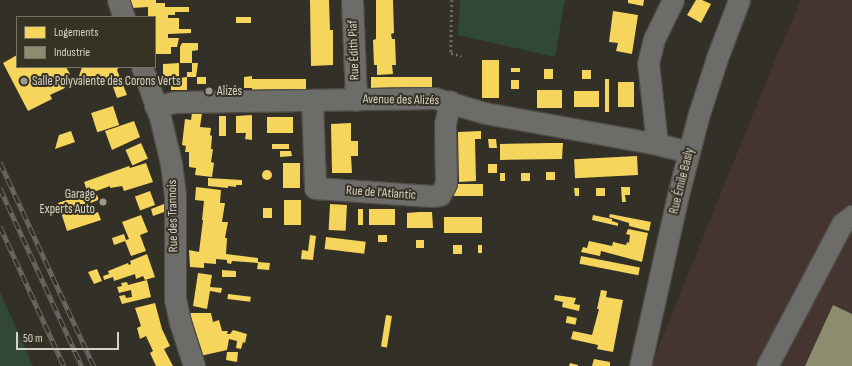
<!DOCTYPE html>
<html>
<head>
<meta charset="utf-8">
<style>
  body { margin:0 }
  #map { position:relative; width:852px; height:366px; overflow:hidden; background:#333028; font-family:"Sofia Sans Condensed",sans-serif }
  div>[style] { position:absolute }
  .industrial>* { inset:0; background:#463430 }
  .green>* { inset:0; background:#304835 }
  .homes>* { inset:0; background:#f6d55c; transform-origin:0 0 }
  .round { border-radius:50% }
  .industry>* { inset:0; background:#8c8c6e }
  .path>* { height:2.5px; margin-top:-1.25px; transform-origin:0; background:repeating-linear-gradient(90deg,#6b6b67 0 2px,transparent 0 5px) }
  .roads { filter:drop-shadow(1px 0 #4f4c46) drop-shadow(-1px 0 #4f4c46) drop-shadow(0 1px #4f4c46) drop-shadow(0 -1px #4f4c46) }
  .minor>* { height:21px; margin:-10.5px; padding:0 10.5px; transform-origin:10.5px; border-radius:10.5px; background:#6c6c69 }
  .rail>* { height:4.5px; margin-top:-2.25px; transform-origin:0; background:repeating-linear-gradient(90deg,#373324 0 9px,#696764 0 18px); box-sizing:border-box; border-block:1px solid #696764 }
  .dots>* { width:11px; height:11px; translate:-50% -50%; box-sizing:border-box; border:2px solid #373324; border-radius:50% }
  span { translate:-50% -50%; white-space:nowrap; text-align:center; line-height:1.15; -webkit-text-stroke:4px #373324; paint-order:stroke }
  .street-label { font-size:13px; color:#d4d1c8 }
  .poi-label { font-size:13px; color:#d4d1c8 }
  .left { translate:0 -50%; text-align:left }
  .right { translate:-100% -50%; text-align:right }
  .legend { position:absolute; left:16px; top:16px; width:140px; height:52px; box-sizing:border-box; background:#373324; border:1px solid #767266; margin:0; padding:5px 7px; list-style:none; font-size:12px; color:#d4d1c8 }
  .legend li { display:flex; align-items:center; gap:8px; height:20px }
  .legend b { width:20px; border:1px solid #767266 }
  .scale { position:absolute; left:16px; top:332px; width:103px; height:18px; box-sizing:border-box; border:2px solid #d4d1c8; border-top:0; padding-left:5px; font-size:12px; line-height:14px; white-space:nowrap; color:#d4d1c8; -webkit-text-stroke:3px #373324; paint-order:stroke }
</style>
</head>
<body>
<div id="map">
  <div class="industrial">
    <i style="clip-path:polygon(801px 0,852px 0,852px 366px,651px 366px,772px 67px)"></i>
  </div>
  <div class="green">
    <i style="clip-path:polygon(460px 0,565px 0,555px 57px,458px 35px)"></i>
    <i style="clip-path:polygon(0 292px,33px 366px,0 366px)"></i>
  </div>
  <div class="homes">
    <i style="clip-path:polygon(129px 0,156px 0,156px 3px,165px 3px,165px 7px,189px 7px,189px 12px,175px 12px,175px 15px,168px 15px,168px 18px,179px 18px,179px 29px,191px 29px,191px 33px,168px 34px,168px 38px,179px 38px,177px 47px,171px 47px,171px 54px,155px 54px,155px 17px,148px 17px,148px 7px,132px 8px)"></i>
    <i style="clip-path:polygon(310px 0,329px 0,330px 30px,333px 30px,333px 65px,311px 66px)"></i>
    <i style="clip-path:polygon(376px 0,393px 0,394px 33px,391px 34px,392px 39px,395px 39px,396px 65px,392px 65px,393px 74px,377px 75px,377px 65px,374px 65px,373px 40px,376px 39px)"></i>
    <i style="clip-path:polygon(628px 0,644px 0,643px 6px,628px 3px)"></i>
    <i style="clip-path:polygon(696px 0,702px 0,711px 4px,701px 23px,687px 15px)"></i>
    <i style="clip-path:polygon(613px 11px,638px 15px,632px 54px,616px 51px,618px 43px,609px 42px)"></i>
    <i style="left:236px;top:17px;width:15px;height:6px"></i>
    <i style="clip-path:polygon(182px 43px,198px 43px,198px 50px,192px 51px,192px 63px,180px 63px,180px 47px)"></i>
    <i style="clip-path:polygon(17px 55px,17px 67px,66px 67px,70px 74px,60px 79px,65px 88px,50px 95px,52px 99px,28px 111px,3px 63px)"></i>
    <i style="left:482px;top:60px;width:17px;height:38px"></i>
    <i style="clip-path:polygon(179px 63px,179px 78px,187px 77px,187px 90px,171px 90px,171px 78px,163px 78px,163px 64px)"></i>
    <i style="clip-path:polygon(192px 63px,198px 63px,196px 77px,187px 77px,187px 72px,192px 72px)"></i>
    <i style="clip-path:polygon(82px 67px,119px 67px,117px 70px,127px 95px,117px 98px,111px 81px,103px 84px,100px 76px,76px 85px)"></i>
    <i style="left:511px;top:68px;width:9px;height:4px"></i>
    <i style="left:544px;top:69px;width:9px;height:10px"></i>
    <i style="left:582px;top:70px;width:9px;height:9px"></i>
    <i style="clip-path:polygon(252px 76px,252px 79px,306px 79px,306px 90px,252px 91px,252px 88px,244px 88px,244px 77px)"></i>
    <i style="left:197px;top:77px;width:9px;height:7px"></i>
    <i style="left:432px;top:77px;width:12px;height:61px;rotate:90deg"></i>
    <i style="left:605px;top:79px;width:4px;height:33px"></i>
    <i style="left:511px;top:80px;width:8px;height:9px"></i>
    <i style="left:618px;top:82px;width:16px;height:25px"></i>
    <i style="left:537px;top:90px;width:25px;height:18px"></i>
    <i style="left:599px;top:91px;width:16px;height:25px;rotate:90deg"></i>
    <i style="left:113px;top:106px;width:20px;height:23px;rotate:72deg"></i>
    <i style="clip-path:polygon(192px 113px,202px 113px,200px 127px,211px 128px,210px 135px,212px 136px,211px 149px,213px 149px,211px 162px,214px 163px,212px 177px,195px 175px,196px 168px,189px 167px,189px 152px,185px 152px,186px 146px,182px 145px,185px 119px,191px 120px)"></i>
    <i style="clip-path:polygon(252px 115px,252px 140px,245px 139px,246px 133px,236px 133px,236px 116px)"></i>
    <i style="left:219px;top:116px;width:7px;height:20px"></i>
    <i style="left:267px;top:117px;width:26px;height:16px"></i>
    <i style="clip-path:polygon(134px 121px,140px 137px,112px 150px,105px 131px)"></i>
    <i style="clip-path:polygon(351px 123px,351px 141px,358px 141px,358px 156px,351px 156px,352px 173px,332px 173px,331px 124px)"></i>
    <i style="clip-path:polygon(71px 131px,75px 142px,55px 149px,59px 135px)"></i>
    <i style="clip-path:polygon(481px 131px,481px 139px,475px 139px,476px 181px,459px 182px,458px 132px)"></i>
    <i style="clip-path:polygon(488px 139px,496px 139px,497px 148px,489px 148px)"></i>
    <i style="left:141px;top:143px;width:17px;height:17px;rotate:66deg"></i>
    <i style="clip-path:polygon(550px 143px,563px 143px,562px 159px,500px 160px,500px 144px)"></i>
    <i style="left:272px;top:144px;width:17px;height:5px"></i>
    <i style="clip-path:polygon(280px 151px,291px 151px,292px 156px,280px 157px)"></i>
    <i style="left:637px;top:156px;width:19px;height:63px;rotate:87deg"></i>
    <i style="clip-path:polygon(146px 163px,153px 182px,124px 191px,122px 186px,110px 188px,110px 186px,88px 194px,84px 182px,129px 166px,130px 168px)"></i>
    <i style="left:283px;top:163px;width:17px;height:25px"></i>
    <i style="left:488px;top:164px;width:9px;height:9px"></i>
    <i class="round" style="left:262px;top:170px;width:10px;height:10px"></i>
    <i style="left:546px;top:172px;width:9px;height:8px"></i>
    <i style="left:500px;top:173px;width:5px;height:8px"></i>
    <i style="left:521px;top:173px;width:9px;height:8px"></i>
    <i style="clip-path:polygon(208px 178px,242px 180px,242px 185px,236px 185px,236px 187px,228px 186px,228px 188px,208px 186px)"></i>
    <i style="left:483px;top:184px;width:12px;height:29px;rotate:90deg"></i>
    <i style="clip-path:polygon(196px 187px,221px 190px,220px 203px,225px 203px,222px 222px,228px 222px,225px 238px,227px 238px,226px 254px,258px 258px,258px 262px,270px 263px,269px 270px,257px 269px,258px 263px,232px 261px,231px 264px,227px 263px,227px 260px,216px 259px,216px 264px,204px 263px,204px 268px,190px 267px,189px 250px,199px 252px,203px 220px,202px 220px,204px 201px,195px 200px)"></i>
    <i style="clip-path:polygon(621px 187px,630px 187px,630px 195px,625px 195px,626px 202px,622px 202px)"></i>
    <i style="clip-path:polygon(574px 188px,579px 188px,579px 196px,575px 196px)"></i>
    <i style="left:596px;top:188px;width:9px;height:8px"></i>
    <i style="left:150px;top:191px;width:15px;height:16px;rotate:70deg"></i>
    <i style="clip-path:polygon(85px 194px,92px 214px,98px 212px,101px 220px,67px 231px,58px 203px)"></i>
    <i style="left:97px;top:195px;width:5px;height:9px;rotate:68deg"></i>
    <i style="left:284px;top:200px;width:17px;height:25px"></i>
    <i style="clip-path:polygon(164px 204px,164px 212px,153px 216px,151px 209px)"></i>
    <i style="left:330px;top:204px;width:17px;height:26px;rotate:3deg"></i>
    <i style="left:263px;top:208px;width:9px;height:10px"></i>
    <i style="left:358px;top:209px;width:5px;height:16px"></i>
    <i style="left:369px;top:209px;width:26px;height:16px"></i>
    <i style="clip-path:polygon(419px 212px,432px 212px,433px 228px,407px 228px,407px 213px)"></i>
    <i style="clip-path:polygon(610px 214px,651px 222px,649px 231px,629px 226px,629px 223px,609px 217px)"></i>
    <i style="clip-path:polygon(141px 215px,148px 232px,140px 235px,146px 251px,131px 256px,125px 241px,114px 245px,112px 238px,124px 234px,126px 240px,129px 239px,122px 222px)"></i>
    <i style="clip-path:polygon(593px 215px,612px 219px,612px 221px,618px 223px,618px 226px,592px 220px)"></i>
    <i style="left:444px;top:217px;width:38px;height:16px"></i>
    <i style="clip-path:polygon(628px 229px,648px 233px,642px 262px,601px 251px,600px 256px,581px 252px,583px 247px,587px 248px,589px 241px,612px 246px,613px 242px,626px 245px,627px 242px,629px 243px,630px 235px,626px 234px)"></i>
    <i style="clip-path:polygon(310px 235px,316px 236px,313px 260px,301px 259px,302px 250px,308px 251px)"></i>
    <i style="left:378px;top:235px;width:9px;height:7px"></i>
    <i style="left:326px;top:237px;width:40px;height:12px;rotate:7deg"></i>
    <i style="left:416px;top:240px;width:8px;height:8px"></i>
    <i style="left:453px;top:245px;width:9px;height:9px"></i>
    <i style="left:478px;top:245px;width:4px;height:8px"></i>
    <i style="clip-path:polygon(147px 254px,155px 277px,145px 280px,143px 276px,136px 279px,135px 274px,114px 281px,113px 277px,104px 280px,103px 276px,109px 274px,108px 271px,128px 263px,129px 265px,131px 264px,130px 261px)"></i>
    <i style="left:581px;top:256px;width:60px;height:8px;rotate:11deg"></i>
    <i style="clip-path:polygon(97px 269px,102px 281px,94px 284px,88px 272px)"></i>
    <i style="clip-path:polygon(222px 270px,236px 271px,236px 277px,222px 277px)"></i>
    <i style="clip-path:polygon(198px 273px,212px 275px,210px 287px,222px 288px,221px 293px,210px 291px,207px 309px,193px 306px)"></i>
    <i style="clip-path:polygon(147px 280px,151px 297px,122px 304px,119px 296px,125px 295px,126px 298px,132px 297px,131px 290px,119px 293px,117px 287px,122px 286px,121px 283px,127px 282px,128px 285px)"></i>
    <i style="clip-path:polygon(601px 290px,607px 291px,606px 297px,623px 300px,613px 352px,597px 349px,598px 345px,571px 339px,573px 331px,592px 335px,599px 309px,597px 309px)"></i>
    <i style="left:228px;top:294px;width:23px;height:5px;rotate:7deg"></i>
    <i style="clip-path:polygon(555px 295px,576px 298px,574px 304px,580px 305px,579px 311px,562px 307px,563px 302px,554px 300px)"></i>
    <i style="clip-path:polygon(155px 303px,162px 329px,170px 346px,164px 349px,173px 366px,156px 366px,150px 353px,153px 351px,146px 336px,140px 339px,137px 328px,141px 326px,135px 308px)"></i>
    <i style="clip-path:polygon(189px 313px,211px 313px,213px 322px,219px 320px,222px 331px,228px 331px,227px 334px,230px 334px,233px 330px,247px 334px,245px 343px,243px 342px,241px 349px,236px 348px,237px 341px,229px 339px,227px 350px,200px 356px)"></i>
    <i style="left:386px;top:315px;width:6px;height:32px;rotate:9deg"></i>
    <i style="left:567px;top:316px;width:10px;height:7px;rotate:11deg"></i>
    <i style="clip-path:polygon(227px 352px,238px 352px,237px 362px,226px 360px)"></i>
    <i style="clip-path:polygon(594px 359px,610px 362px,610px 366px,592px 366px)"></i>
    <i style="clip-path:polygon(570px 363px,578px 365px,578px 366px,569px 366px)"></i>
  </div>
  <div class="industry">
    <i style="clip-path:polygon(833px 305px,852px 314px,852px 366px,805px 366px)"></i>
  </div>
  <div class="path">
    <i style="left:452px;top:0;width:53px;rotate:91.1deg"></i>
    <i style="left:451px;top:53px;width:11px;rotate:15deg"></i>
  </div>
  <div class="roads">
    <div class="minor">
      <i style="left:118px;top:0;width:18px;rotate:71deg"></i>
      <i style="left:352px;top:0;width:100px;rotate:87.7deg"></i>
      <i style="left:142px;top:67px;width:53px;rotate:70.2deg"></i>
      <i style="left:160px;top:117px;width:47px;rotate:76.6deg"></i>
      <i style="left:171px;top:163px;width:34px;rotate:83deg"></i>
      <i style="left:175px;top:197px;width:102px;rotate:90deg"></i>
      <i style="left:175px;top:299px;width:24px;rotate:78deg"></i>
      <i style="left:180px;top:322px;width:46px;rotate:72.3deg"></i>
      <i style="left:312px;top:100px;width:88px;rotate:88deg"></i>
      <i style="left:315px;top:188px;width:117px;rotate:3.9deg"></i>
      <i style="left:432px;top:196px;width:8px;rotate:-7deg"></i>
      <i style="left:440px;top:195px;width:13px;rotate:-63deg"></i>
      <i style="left:446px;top:183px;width:59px;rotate:-91deg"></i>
      <i style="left:445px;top:124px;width:23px;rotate:-77deg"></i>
      <i style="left:155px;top:106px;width:20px;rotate:-11deg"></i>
      <i style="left:175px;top:102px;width:259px;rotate:-0.9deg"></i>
      <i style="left:434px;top:98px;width:53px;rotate:16.4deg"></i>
      <i style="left:485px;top:113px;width:175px;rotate:10.2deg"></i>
      <i style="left:657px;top:144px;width:33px;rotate:14deg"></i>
      <i style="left:657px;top:144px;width:81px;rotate:-96.3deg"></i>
      <i style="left:648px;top:63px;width:25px;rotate:-76deg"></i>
      <i style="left:654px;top:39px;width:43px;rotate:-64deg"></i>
      <i style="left:640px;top:366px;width:175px;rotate:-77.5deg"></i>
      <i style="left:678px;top:195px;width:81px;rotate:-75.6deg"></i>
      <i style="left:698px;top:117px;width:62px;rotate:-72.1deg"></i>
      <i style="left:717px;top:58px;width:62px;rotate:-69.2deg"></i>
      <i style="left:767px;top:366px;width:161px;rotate:-62.2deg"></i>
      <i style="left:842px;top:224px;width:13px;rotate:-39deg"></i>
    </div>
  </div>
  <div class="rail">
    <i style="left:0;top:162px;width:225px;rotate:65.3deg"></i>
    <i style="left:0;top:188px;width:196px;rotate:65.3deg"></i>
    <i style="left:0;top:226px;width:154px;rotate:65.4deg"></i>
  </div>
  <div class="dots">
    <i style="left:24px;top:81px;background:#9c9990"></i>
    <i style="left:209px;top:91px;background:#9c9990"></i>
    <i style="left:103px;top:202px;background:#9c9990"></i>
  </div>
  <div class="street-label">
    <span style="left:354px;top:50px;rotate:-92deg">Rue Édith Piaf</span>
    <span style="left:401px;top:100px;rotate:1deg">Avenue des Alizés</span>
    <span style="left:682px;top:181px;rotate:-76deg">Rue Émile Basly</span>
    <span style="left:381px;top:193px;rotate:4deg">Rue de l'Atlantic</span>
    <span style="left:173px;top:216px;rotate:-91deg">Rue des Trannois</span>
  </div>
  <div class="poi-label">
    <span class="left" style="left:32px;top:81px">Salle Polyvalente des Corons Verts</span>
    <span class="left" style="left:217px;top:91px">Alizés</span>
    <span class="right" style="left:95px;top:202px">Garage<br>Experts Auto</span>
  </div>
  <ul class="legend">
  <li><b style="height:11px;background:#f6d55c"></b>Logements</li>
  <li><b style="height:11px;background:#8c8c6e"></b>Industrie</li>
  </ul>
  <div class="scale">50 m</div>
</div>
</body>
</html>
